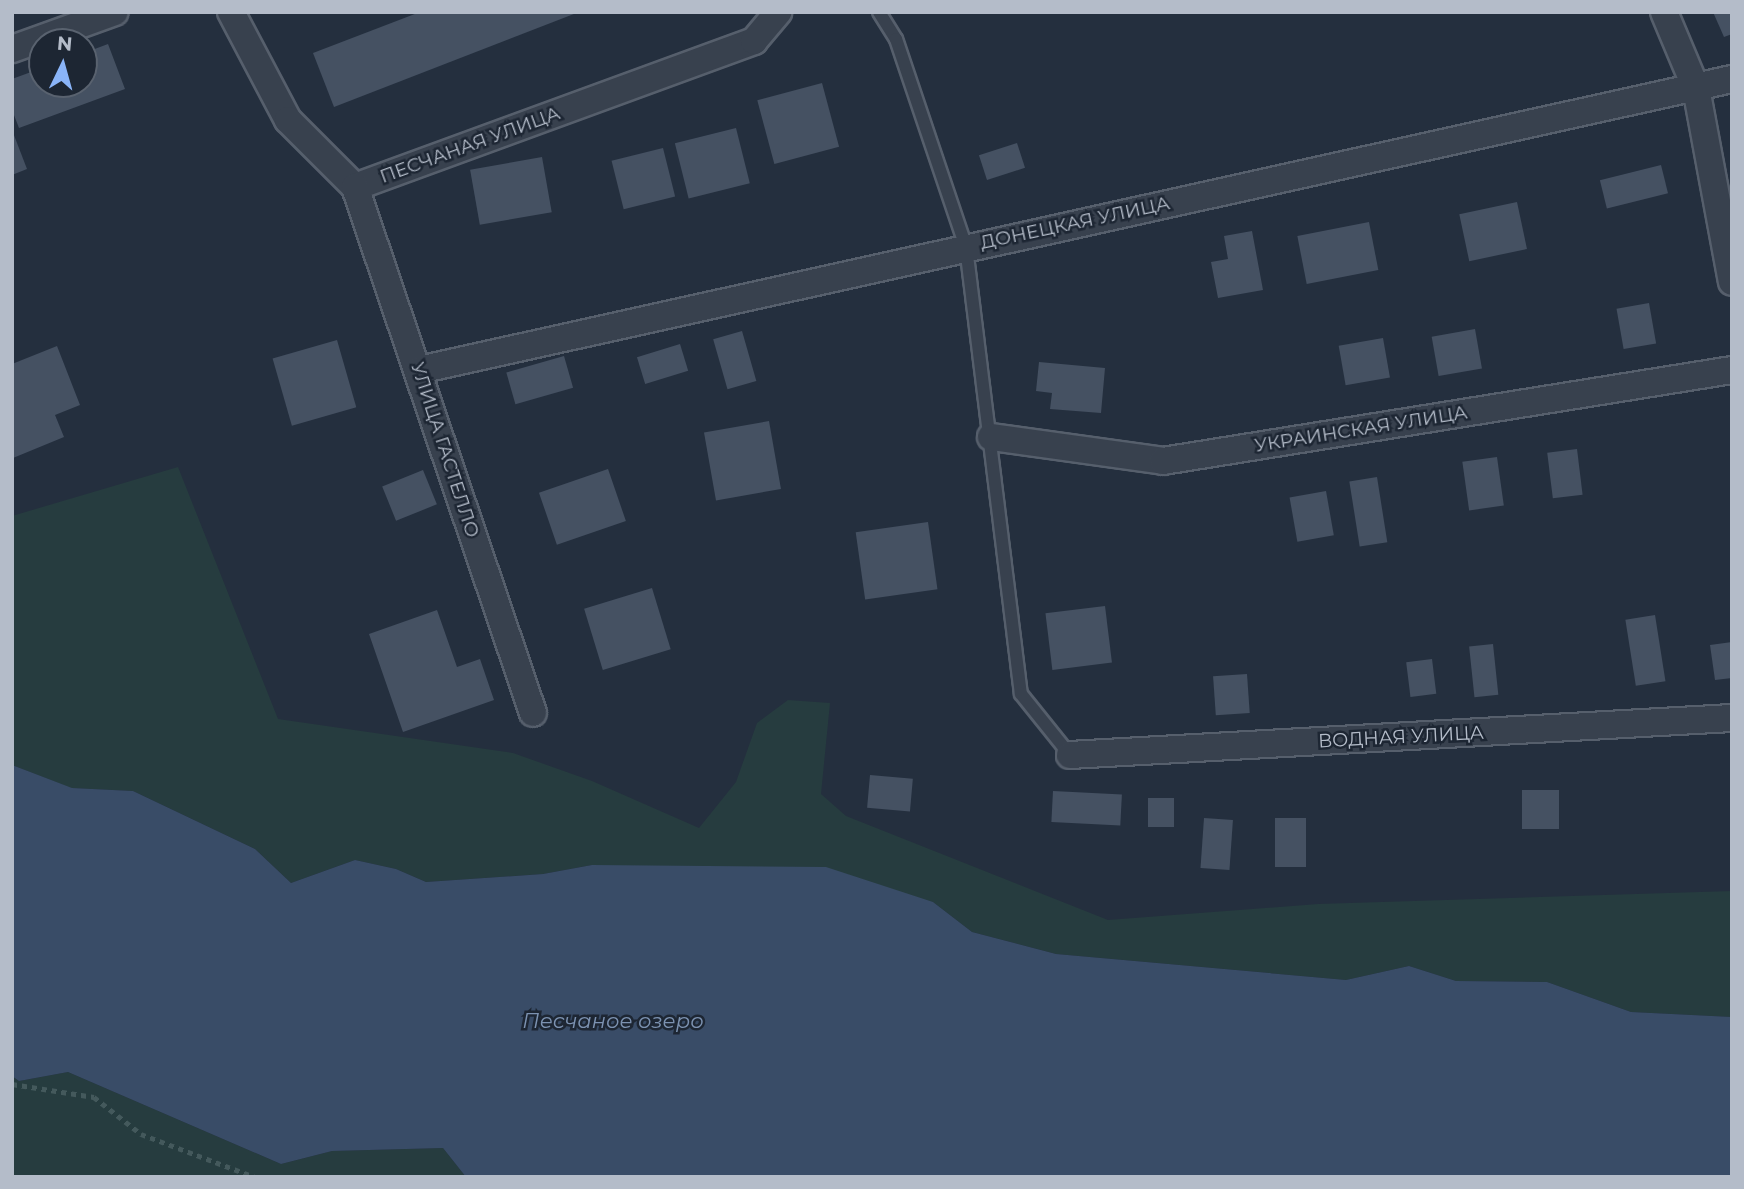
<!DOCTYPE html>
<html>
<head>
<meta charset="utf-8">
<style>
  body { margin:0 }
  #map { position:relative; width:1744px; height:1189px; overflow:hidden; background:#242f3e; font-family:Montserrat,sans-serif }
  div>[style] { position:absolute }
  .green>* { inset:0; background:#263c3f }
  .water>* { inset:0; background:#394c67 }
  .building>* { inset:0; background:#455162; transform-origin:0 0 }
  .path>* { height:4.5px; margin-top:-2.25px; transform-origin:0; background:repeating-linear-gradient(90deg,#44595c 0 5px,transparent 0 10px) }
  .roads { filter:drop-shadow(2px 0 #565f6c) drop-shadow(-2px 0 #565f6c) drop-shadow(0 2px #565f6c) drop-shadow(0 -2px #565f6c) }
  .service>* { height:12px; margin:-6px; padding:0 6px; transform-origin:6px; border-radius:6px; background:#38414e }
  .minor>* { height:26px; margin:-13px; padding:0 13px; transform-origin:13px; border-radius:13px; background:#38414e }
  span { translate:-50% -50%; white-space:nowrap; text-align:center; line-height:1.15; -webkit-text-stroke:5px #1d2633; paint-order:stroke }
  .street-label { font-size:19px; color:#b4bcc9 }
  .water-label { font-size:21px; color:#7c92b1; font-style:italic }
  .frame { position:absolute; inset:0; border:14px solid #b4bcc9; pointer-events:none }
  .north { position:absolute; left:28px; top:28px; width:70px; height:70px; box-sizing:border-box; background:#1d2633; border:2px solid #59626f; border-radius:50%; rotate:5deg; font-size:19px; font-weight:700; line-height:28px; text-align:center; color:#b4bcc9 }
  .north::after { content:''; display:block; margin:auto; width:24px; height:32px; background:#8ab4f8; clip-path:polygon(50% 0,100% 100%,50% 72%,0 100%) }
</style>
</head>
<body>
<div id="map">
  <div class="green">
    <i style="clip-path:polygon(178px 467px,278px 719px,513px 753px,592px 781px,699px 828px,736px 782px,757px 723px,788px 700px,830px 703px,821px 794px,846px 816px,1108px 920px,1318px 904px,1732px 891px,1732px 1017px,1631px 1012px,1547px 982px,1456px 981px,1409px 966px,1346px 980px,1056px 954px,972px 932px,933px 902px,592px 865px,543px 874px,426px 882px,396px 869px,355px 860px,291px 883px,255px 849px,133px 791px,71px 788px,12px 765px,12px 516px)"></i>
    <i style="clip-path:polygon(68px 1072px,281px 1164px,332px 1151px,443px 1148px,466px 1177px,12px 1177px,12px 1076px,19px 1081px)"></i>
  </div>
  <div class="water">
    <i style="clip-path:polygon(12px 765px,72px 788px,133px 791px,255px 849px,291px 883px,355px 860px,396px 869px,426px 882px,543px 874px,592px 865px,826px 867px,933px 902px,972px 932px,1056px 954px,1346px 980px,1409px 966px,1456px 981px,1547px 982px,1631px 1012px,1732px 1017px,1732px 1177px,466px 1177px,443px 1148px,332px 1151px,281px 1164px,68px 1072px,19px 1081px,12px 1076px)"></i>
  </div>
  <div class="building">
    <i style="clip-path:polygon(420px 12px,579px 12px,334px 107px,313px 53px)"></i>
    <i style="clip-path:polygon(1713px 12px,1732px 12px,1732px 34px,1724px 37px)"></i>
    <i style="clip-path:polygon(108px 44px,125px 89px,19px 128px,12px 110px,12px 79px,42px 68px,42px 84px,84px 84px,84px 53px)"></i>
    <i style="left:822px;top:83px;width:66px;height:67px;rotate:75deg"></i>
    <i style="left:736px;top:128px;width:57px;height:63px;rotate:76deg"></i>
    <i style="clip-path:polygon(12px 130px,27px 169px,12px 175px)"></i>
    <i style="left:1017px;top:143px;width:26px;height:40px;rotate:72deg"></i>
    <i style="left:663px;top:148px;width:50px;height:53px;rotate:76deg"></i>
    <i style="left:542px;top:157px;width:56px;height:73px;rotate:80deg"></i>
    <i style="left:1661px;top:165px;width:29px;height:63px;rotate:76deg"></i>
    <i style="left:1517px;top:202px;width:48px;height:59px;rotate:78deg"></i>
    <i style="left:1369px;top:222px;width:49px;height:73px;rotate:79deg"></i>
    <i style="clip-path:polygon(1252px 231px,1263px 290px,1218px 298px,1211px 262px,1228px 259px,1224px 236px)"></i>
    <i style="left:1649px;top:303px;width:41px;height:33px;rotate:80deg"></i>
    <i style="left:1475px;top:329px;width:40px;height:44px;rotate:80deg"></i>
    <i style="left:742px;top:331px;width:52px;height:30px;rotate:74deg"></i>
    <i style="left:1383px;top:338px;width:40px;height:45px;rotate:80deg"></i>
    <i style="left:337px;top:340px;width:70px;height:67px;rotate:74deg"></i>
    <i style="left:680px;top:344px;width:28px;height:45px;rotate:73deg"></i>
    <i style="clip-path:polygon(57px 346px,80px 405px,55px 415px,64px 437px,13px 458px,12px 364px)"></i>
    <i style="left:564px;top:356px;width:33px;height:60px;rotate:74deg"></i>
    <i style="clip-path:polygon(1039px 362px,1105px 368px,1101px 413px,1050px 409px,1052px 393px,1036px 391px)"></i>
    <i style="left:769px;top:421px;width:69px;height:66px;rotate:80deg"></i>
    <i style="left:1577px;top:449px;width:46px;height:30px;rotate:83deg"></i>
    <i style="left:1497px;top:457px;width:49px;height:35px;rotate:82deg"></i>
    <i style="left:608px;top:469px;width:55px;height:73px;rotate:71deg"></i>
    <i style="left:423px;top:470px;width:37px;height:44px;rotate:68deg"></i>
    <i style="left:1377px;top:477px;width:66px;height:28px;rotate:81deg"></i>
    <i style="left:1326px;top:491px;width:45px;height:37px;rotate:80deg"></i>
    <i style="left:928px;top:522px;width:68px;height:73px;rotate:82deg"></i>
    <i style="left:652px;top:588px;width:64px;height:71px;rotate:73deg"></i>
    <i style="left:1105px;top:606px;width:57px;height:60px;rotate:83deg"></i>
    <i style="clip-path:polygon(437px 610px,457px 667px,480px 659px,494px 700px,403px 732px,369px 634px)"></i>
    <i style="left:1655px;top:615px;width:67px;height:30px;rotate:81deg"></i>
    <i style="clip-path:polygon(1732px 642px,1732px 678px,1715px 680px,1710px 645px)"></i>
    <i style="left:1493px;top:644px;width:51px;height:24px;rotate:84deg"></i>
    <i style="left:1432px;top:659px;width:35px;height:26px;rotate:83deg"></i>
    <i style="left:1247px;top:674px;width:39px;height:34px;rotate:86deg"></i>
    <i style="left:870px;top:775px;width:43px;height:33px;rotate:5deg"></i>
    <i style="left:1522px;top:790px;width:37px;height:39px"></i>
    <i style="left:1053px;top:791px;width:69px;height:31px;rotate:3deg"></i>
    <i style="left:1148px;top:798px;width:26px;height:29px"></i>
    <i style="left:1204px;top:818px;width:29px;height:50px;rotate:4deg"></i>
    <i style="left:1275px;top:818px;width:31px;height:49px"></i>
  </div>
  <div class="path">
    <i style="left:12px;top:1084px;width:83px;rotate:9deg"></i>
    <i style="left:94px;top:1097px;width:60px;rotate:38.2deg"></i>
    <i style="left:141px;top:1134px;width:122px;rotate:20.7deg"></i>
  </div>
  <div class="roads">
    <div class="service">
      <i style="left:879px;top:12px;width:32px;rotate:58deg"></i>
      <i style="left:896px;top:39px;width:219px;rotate:71.4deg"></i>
      <i style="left:966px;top:247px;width:450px;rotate:83deg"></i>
      <i style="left:1021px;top:694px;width:78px;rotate:51.2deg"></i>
    </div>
    <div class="minor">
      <i style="left:231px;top:12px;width:122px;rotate:62.2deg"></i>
      <i style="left:288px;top:120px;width:95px;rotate:45deg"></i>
      <i style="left:355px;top:187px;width:425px;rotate:-20.1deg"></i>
      <i style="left:754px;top:41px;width:38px;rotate:-50deg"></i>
      <i style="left:1664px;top:12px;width:82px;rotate:67.2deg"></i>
      <i style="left:1696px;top:88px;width:197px;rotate:79.5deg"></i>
      <i style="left:12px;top:49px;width:109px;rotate:-19.8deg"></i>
      <i style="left:355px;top:187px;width:555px;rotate:71.3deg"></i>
      <i style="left:419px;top:370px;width:1345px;rotate:-12.5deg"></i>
      <i style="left:991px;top:437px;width:174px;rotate:7.9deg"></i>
      <i style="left:1163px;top:461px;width:576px;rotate:-9.09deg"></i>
      <i style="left:1070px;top:755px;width:663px;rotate:-3.2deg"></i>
    </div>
  </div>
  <div class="street-label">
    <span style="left:470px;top:145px;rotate:-20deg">ПЕСЧАНАЯ УЛИЦА</span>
    <span style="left:1075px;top:223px;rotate:-12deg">ДОНЕЦКАЯ УЛИЦА</span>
    <span style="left:1361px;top:429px;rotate:-9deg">УКРАИНСКАЯ УЛИЦА</span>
    <span style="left:445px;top:450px;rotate:72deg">УЛИЦА ГАСТЕЛЛО</span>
    <span style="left:1401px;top:737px;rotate:-3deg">ВОДНАЯ УЛИЦА</span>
  </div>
  <div class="water-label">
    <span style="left:613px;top:1021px">Песчаное озеро</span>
  </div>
  <div class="frame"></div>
  <div class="north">N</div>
</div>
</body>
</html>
